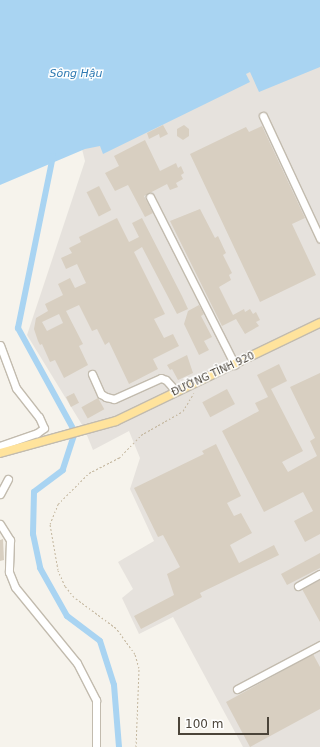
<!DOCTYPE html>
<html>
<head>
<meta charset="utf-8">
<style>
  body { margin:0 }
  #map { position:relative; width:320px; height:747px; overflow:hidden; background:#f6f3ec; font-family:"DejaVu Sans",sans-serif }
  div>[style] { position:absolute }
  .industrial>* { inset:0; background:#e6e2dd }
  .water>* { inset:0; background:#a9d4f2 }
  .canal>* { height:6px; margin:-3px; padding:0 3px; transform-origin:3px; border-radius:3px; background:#a9d4f2 }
  .building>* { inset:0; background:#d8cfc1; transform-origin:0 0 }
  .path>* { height:1px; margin-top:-0.5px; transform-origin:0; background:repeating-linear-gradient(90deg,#c4b79f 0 2px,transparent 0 4px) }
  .roads { filter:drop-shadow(1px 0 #c2bbae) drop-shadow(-1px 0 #c2bbae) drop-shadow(0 1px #c2bbae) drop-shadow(0 -1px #c2bbae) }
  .minor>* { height:7px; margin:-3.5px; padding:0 3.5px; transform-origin:3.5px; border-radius:3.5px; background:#fff }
  .major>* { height:8px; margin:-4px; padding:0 4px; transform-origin:4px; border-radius:4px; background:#ffe39c }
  span { translate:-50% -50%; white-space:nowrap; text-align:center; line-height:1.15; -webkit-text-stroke:3px #fff; paint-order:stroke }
  .street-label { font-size:10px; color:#4b4439 }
  .water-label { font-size:11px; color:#2e7ab2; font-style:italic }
  .scale { position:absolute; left:178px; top:717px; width:91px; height:18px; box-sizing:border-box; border:2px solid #4b4439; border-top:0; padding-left:5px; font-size:12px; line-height:14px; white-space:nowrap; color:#4b4439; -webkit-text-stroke:3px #fff; paint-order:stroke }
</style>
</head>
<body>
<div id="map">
  <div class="industrial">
    <i style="clip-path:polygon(320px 33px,320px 747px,243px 747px,173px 617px,139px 634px,122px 598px,133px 589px,118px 562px,154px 541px,130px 489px,140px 458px,129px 431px,93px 450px,84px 428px,27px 335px,85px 161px,81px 145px)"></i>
  </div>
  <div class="water">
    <i style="clip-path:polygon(0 0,320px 0,320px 67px,259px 92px,250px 72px,246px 74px,250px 82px,103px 154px,100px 146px,85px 149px,0 185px)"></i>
  </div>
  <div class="canal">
    <i style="left:53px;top:156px;width:176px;rotate:101.5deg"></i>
    <i style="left:18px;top:328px;width:119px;rotate:61.3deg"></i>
    <i style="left:75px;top:432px;width:40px;rotate:108deg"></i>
    <i style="left:63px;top:470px;width:36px;rotate:143deg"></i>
    <i style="left:34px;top:492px;width:42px;rotate:91.4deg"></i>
    <i style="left:33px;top:534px;width:35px;rotate:78deg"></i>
    <i style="left:40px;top:568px;width:55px;rotate:60.6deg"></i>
    <i style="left:67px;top:616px;width:41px;rotate:37.1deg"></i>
    <i style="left:100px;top:641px;width:46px;rotate:72.3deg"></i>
    <i style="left:114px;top:685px;width:62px;rotate:85.4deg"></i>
  </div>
  <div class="building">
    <i style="clip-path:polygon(163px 125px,168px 134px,160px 138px,159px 134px,149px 139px,147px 133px)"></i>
    <i style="clip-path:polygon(184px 125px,189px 129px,189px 136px,183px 140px,177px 136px,177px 129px)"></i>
    <i style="clip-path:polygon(262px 126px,305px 218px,292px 224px,316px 275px,260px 302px,190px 154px,246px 127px,249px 132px)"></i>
    <i style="clip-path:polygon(145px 140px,160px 171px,176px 163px,178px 168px,181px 166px,184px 173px,181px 175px,183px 179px,176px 183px,178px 187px,170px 190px,167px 184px,144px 196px,153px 213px,145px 217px,128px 185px,115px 191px,105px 173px,119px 166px,114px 156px)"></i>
    <i style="left:99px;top:186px;width:27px;height:14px;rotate:63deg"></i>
    <i style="clip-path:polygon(200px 209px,215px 238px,218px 236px,226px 253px,223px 255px,232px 273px,229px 275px,231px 280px,219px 287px,233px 315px,244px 309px,245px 312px,250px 309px,253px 314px,256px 312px,260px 320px,256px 322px,259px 326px,245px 334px,236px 319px,222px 326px,170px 221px)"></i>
    <i style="clip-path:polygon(evenodd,117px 218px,129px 242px,139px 237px,132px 223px,142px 218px,182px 296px,188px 309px,177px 314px,142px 247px,134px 252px,165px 314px,154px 319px,164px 338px,173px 334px,179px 346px,153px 359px,158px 369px,129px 384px,109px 342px,105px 345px,97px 329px,92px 331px,79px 305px,66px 311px,83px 344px,79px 346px,88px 365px,64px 378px,55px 360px,50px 362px,42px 344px,40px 345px,38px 341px,34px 329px,36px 318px,48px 311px,45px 304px,63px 295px,58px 284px,70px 278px,75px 288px,86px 283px,77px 264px,66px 269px,61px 258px,72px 253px,69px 248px,81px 242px,79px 237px,117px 218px,59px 314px,63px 323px,47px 331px,42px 322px,59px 314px)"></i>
    <i style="clip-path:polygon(199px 305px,204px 314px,201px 316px,212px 337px,204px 341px,209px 350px,199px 355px,184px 324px,188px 311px)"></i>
    <i style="clip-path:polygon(187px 355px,193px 373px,178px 380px,172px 369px,170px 370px,167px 365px)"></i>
    <i style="clip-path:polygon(279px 364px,287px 381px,271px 389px,303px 451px,282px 462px,288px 472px,317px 456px,310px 441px,315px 438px,290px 387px,320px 373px,320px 534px,305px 542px,294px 521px,313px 511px,303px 492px,264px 512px,222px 431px,259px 411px,255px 403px,268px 397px,257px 375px)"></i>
    <i style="left:227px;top:389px;width:17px;height:28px;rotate:62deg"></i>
    <i style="left:74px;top:393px;width:11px;height:9px;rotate:63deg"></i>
    <i style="left:98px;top:398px;width:13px;height:19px;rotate:61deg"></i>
    <i style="clip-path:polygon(216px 444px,241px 496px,227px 503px,234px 516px,241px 513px,252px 533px,230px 545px,239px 563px,274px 545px,279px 555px,200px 593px,202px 597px,141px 629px,134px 616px,174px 595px,167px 574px,180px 567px,163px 535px,158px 537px,134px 488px,204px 454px,202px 451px)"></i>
    <i style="clip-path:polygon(3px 539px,4px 560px,0 561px,0 540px)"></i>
    <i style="clip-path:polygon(320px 553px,320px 568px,287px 585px,281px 574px)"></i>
    <i style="clip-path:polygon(320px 580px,320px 622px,302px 589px)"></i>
    <i style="clip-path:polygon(313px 654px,320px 667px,320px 709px,250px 747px,226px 702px)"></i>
  </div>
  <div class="path">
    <i style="left:136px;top:747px;width:79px;rotate:-87.8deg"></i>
    <i style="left:139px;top:668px;width:15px;rotate:-106deg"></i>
    <i style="left:135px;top:654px;width:32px;rotate:-126deg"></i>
    <i style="left:116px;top:628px;width:52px;rotate:-143.6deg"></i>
    <i style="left:74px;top:597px;width:14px;rotate:-129deg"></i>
    <i style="left:65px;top:586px;width:17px;rotate:-114deg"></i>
    <i style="left:58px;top:570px;width:47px;rotate:-99.9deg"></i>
    <i style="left:50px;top:524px;width:22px;rotate:-68deg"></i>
    <i style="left:58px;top:504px;width:44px;rotate:-45deg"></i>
    <i style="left:89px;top:473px;width:34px;rotate:-27deg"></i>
    <i style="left:119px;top:458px;width:32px;rotate:-46deg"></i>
    <i style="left:141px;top:435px;width:48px;rotate:-29.7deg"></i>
    <i style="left:183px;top:411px;width:21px;rotate:-59deg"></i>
  </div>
  <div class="roads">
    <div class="minor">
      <i style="left:263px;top:116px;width:135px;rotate:65deg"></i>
      <i style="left:150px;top:197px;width:188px;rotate:63.2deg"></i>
      <i style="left:0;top:345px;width:46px;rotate:69.6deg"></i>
      <i style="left:16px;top:388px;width:37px;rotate:52deg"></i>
      <i style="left:39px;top:417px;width:12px;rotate:66deg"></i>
      <i style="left:44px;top:428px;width:9px;rotate:144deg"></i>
      <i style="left:37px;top:433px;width:39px;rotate:161deg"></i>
      <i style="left:92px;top:374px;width:22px;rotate:66deg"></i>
      <i style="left:101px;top:394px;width:6px;rotate:31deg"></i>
      <i style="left:106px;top:397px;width:8px;rotate:14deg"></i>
      <i style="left:114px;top:399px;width:51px;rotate:-24.1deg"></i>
      <i style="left:161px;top:378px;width:5px;rotate:22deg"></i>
      <i style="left:166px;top:380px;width:15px;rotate:48deg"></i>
      <i style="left:0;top:494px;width:17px;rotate:-62deg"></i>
      <i style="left:0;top:524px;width:19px;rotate:58deg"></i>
      <i style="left:10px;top:540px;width:32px;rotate:92deg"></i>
      <i style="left:9px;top:572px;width:16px;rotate:68deg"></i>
      <i style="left:15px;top:587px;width:98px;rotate:50.8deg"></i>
      <i style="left:77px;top:663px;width:42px;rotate:62.8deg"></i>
      <i style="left:96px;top:700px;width:47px;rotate:90deg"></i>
      <i style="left:298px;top:586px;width:25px;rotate:-29deg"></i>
      <i style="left:237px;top:689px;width:94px;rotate:-27.9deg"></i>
    </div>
    <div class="major">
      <i style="left:0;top:453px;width:120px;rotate:-15.4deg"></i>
      <i style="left:116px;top:421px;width:226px;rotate:-25.7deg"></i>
    </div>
  </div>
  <div class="street-label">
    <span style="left:213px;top:374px;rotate:-25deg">ĐƯỜNG TỈNH 920</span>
  </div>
  <div class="water-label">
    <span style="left:76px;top:74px">Sông Hậu</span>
  </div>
  <div class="scale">100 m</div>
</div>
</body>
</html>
